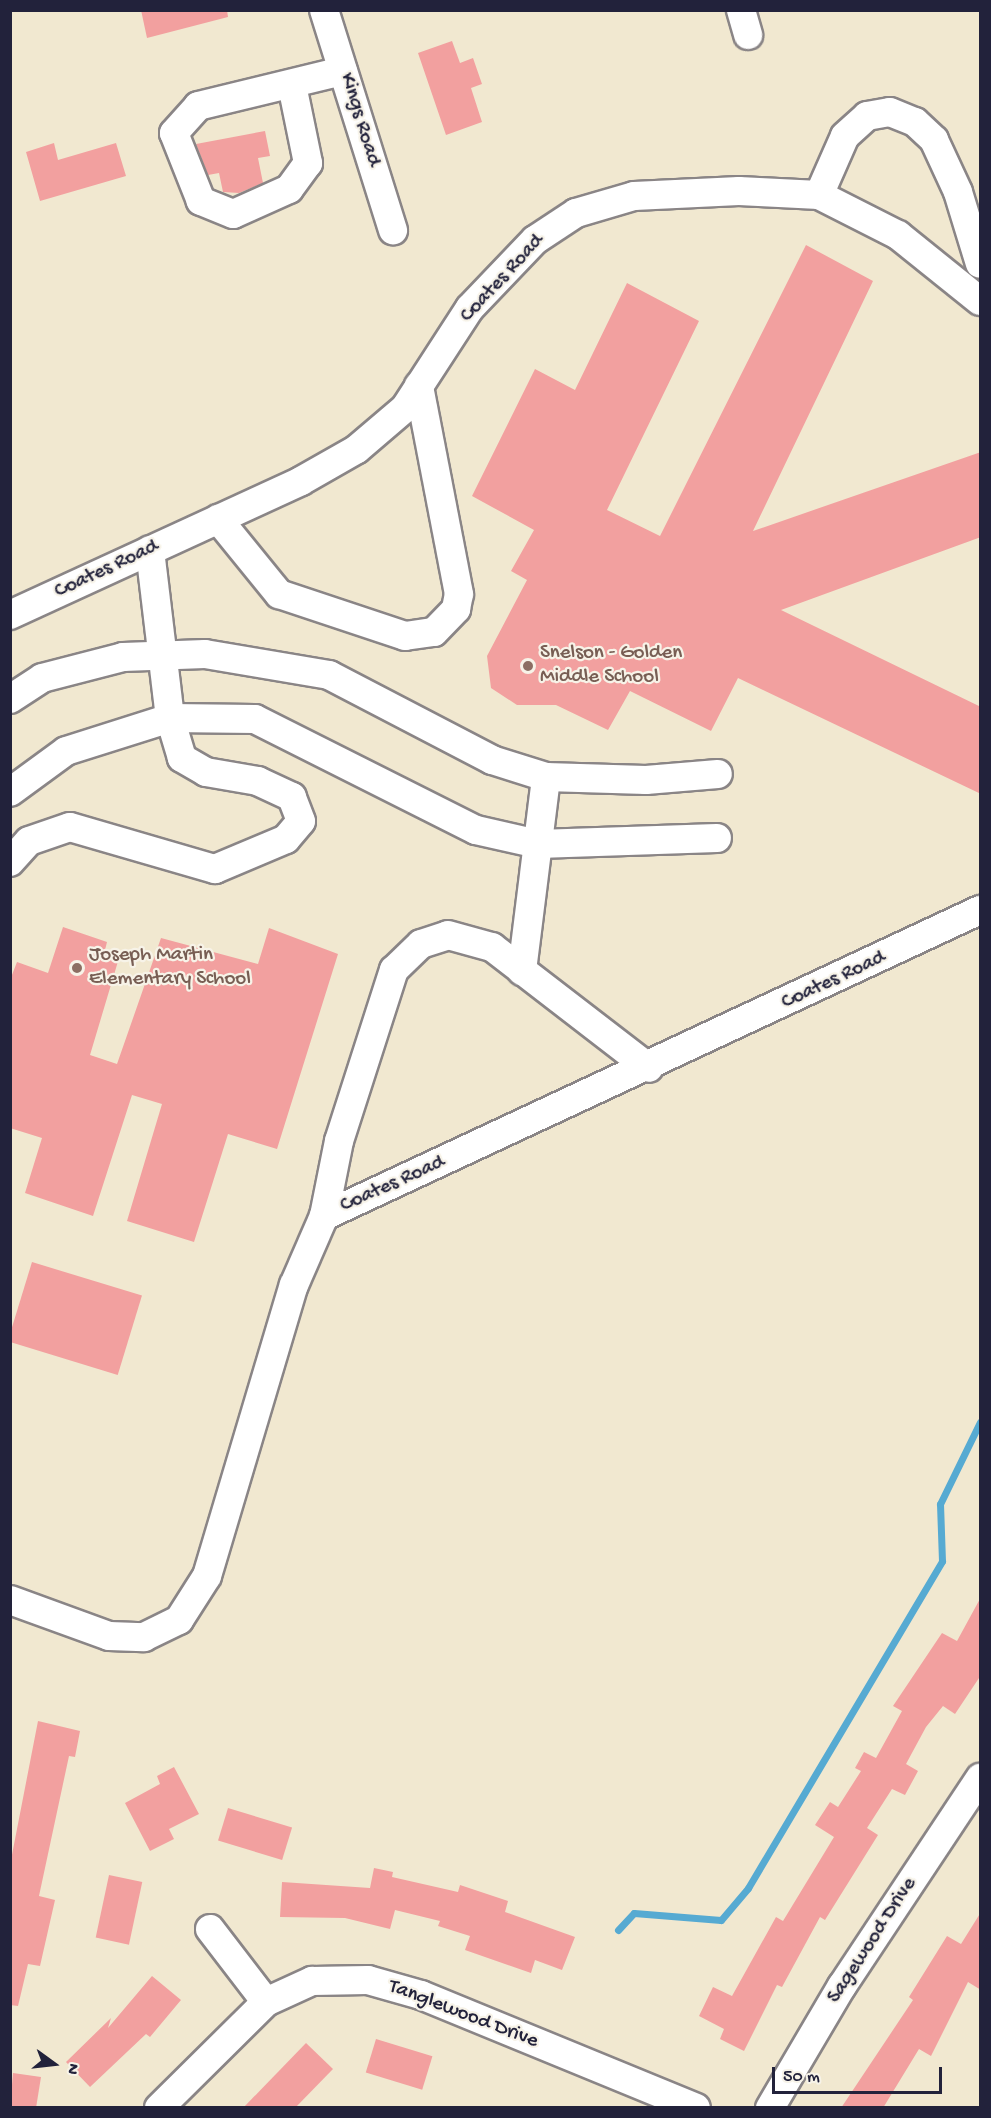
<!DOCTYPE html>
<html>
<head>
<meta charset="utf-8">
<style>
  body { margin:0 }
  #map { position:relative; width:991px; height:2118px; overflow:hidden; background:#f1e8d0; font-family:"Gochi Hand",sans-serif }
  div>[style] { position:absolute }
  .stream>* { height:7px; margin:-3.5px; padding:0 3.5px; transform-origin:3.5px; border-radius:3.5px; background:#56aad2 }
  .building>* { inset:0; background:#f2a09f; transform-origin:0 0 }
  .roads { filter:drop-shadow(2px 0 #8a8586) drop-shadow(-2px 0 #8a8586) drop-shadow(0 2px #8a8586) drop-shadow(0 -2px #8a8586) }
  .minor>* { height:28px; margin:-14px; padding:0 14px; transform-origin:14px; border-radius:14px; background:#fff }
  .dots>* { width:16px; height:16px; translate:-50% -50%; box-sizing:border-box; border:3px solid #f7f3e8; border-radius:50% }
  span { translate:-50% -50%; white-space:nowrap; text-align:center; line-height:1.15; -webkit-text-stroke:4.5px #f7f3e8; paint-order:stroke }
  .street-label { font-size:21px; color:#22223b }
  .education-label { font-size:21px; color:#785e54 }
  .left { translate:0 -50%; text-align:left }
  .frame { position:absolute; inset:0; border:12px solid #22223b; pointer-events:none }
  .north { position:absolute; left:24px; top:2034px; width:60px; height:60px; -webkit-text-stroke:4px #f7f3e8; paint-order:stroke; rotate:105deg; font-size:16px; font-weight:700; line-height:24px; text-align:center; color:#22223b }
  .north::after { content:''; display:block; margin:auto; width:21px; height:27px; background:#22223b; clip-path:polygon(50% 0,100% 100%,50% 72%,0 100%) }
  .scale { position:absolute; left:772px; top:2067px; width:170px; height:27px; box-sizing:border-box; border:3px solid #22223b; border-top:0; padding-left:8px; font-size:18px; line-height:21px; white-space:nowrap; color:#22223b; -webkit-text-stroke:4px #f7f3e8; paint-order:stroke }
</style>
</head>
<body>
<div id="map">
  <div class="stream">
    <i style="left:618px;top:1930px;width:23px;rotate:-47deg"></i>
    <i style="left:634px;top:1913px;width:87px;rotate:4.6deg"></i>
    <i style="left:721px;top:1920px;width:42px;rotate:-49.8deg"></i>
    <i style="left:748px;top:1888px;width:380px;rotate:-59.3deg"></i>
    <i style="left:942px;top:1561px;width:57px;rotate:-92deg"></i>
    <i style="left:940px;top:1504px;width:91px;rotate:-64deg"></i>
  </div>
  <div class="building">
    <i style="clip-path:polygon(141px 10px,227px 10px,228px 17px,147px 38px)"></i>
    <i style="clip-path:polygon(452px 41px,460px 63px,473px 58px,482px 84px,471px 88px,482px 122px,446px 135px,418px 53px)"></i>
    <i style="clip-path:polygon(265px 131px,270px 156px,258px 158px,263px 183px,239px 193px,223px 192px,219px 173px,208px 175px,196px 144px)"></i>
    <i style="clip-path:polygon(54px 143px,58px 160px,116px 143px,126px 176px,40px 201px,26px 152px)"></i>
    <i style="clip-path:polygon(806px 245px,873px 281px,753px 531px,981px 452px,981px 537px,781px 610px,981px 707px,981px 794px,738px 678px,711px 731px,630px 691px,608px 730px,556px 705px,517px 705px,491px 688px,487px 656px,527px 580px,511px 571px,534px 530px,472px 496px,535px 369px,575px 390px,627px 283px,699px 321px,607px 510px,660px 536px)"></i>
    <i style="clip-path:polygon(63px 927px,107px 942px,104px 954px,119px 958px,90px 1055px,117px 1064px,161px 938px,258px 964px,269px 928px,338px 954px,277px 1149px,228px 1134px,194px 1242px,127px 1221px,162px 1104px,132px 1095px,93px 1216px,25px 1193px,42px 1138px,10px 1128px,10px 980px,17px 962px,48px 973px)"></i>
    <i style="left:32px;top:1262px;width:115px;height:83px;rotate:17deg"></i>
    <i style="clip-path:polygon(981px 1597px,981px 1675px,955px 1714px,943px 1706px,926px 1727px,906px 1764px,918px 1771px,905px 1795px,892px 1789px,867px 1828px,878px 1835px,825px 1920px,820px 1917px,782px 1987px,777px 1985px,744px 2051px,720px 2039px,724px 2029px,699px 2016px,713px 1987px,732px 1996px,776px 1917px,783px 1921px,834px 1837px,815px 1825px,830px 1802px,838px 1807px,861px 1771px,855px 1768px,864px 1752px,876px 1758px,902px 1711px,893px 1706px,942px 1633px,957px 1641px)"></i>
    <i style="clip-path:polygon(38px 1721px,80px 1731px,75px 1757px,69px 1756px,39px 1896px,55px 1900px,40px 1966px,28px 1964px,18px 2006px,10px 2005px,10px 1865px)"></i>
    <i style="clip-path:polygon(174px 1767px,199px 1814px,169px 1829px,174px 1839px,150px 1851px,125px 1803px,160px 1784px,157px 1776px)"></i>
    <i style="left:228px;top:1808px;width:67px;height:34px;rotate:17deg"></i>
    <i style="clip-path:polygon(374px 1868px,393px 1872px,392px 1877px,458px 1892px,460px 1885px,508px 1901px,505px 1912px,575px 1937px,562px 1970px,535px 1960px,531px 1973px,465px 1950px,470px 1936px,438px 1926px,440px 1921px,395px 1910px,390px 1929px,345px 1918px,280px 1917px,282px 1882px,370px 1888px)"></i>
    <i style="left:109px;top:1875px;width:34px;height:64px;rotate:12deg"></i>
    <i style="clip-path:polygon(981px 1912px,981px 1990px,968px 1982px,931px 2056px,919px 2049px,883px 2108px,841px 2108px,913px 2000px,909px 1997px,947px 1936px,961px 1944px)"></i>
    <i style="clip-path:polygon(152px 1976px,181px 2000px,150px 2037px,146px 2034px,90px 2087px,66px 2062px,111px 2018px,108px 2028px)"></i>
    <i style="left:376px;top:2039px;width:59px;height:35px;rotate:17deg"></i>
    <i style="clip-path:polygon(306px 2043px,333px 2069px,295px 2108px,243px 2108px)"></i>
    <i style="clip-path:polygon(13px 2073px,41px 2077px,36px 2108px,10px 2108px)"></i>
  </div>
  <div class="roads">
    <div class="minor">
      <i style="left:324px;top:10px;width:231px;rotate:72.6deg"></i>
      <i style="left:741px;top:10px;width:26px;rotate:74deg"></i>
      <i style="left:292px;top:85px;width:80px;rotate:78.4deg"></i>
      <i style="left:308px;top:163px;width:32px;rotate:126deg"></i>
      <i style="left:289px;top:189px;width:61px;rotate:155.9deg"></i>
      <i style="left:233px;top:214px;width:35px;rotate:-158deg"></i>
      <i style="left:201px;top:201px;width:73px;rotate:-111.7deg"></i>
      <i style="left:174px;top:133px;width:36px;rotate:-48deg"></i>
      <i style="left:198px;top:106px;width:149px;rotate:-13.6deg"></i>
      <i style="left:819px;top:195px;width:64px;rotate:-66.2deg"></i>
      <i style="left:845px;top:136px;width:30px;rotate:-42deg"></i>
      <i style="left:867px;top:116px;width:23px;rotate:-10deg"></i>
      <i style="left:890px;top:112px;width:27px;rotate:22deg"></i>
      <i style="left:915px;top:122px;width:26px;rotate:43deg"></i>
      <i style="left:934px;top:140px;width:57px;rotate:65.2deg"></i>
      <i style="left:958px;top:192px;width:75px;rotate:73deg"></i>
      <i style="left:218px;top:519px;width:97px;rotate:50.9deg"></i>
      <i style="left:279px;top:594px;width:133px;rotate:18.4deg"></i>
      <i style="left:405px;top:636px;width:29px;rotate:-8deg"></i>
      <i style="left:434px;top:632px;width:32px;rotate:-46deg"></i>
      <i style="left:456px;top:609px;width:15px;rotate:-79deg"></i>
      <i style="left:459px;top:594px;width:212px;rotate:-100.9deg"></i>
      <i style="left:10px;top:615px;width:320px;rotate:-24.7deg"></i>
      <i style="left:301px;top:481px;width:64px;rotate:-29.7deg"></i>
      <i style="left:357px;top:449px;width:63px;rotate:-40.5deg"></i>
      <i style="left:405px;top:408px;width:119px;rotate:-57deg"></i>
      <i style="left:470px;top:308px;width:94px;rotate:-46.3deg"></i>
      <i style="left:535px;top:240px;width:49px;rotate:-33.4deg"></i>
      <i style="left:576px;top:213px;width:60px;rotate:-16.3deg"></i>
      <i style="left:634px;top:196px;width:105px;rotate:-2.7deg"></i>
      <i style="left:739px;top:191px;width:80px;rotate:2.9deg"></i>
      <i style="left:819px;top:195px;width:89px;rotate:26.9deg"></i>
      <i style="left:898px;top:235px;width:105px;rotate:38.8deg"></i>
      <i style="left:10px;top:699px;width:38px;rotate:-33deg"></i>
      <i style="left:42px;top:678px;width:84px;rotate:-14.5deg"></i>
      <i style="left:123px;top:657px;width:82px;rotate:-2.1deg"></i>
      <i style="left:205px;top:654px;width:126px;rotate:9.6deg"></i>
      <i style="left:329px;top:675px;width:184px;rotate:27.5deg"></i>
      <i style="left:492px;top:760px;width:57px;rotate:17.5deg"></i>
      <i style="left:546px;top:777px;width:100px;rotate:1.7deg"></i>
      <i style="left:646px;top:780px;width:72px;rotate:-4.8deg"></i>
      <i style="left:10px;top:792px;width:69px;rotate:-36.2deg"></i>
      <i style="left:66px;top:751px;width:109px;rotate:-17.6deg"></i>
      <i style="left:170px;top:718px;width:85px;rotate:0.7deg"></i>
      <i style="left:255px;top:719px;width:247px;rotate:26.7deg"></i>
      <i style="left:476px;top:830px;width:64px;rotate:12.7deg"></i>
      <i style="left:538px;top:844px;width:179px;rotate:-1.9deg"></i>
      <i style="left:10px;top:862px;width:28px;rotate:-48deg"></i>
      <i style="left:29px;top:841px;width:43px;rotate:-18.9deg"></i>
      <i style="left:70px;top:827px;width:151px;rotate:16.2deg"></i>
      <i style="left:215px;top:869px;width:77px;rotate:-22.9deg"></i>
      <i style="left:286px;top:839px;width:23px;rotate:-50deg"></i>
      <i style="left:301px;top:821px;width:26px;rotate:-111deg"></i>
      <i style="left:292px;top:797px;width:38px;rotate:-155deg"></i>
      <i style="left:258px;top:781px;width:53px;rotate:-170.2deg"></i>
      <i style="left:206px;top:772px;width:28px;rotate:-150deg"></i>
      <i style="left:182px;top:758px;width:42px;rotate:-106.7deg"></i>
      <i style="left:170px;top:718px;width:169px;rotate:-96.8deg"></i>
      <i style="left:522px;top:971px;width:195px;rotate:-82.9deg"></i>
      <i style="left:324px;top:1216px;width:76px;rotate:-78.7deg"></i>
      <i style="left:339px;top:1141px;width:180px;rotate:-72.2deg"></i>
      <i style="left:394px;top:970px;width:37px;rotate:-44deg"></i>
      <i style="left:421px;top:944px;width:28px;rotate:-18deg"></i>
      <i style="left:448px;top:935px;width:46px;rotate:15.3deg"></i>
      <i style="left:492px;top:947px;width:198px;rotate:37.6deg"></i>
      <i style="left:10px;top:1600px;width:105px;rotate:20deg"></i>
      <i style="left:109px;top:1636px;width:35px;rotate:2deg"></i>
      <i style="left:144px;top:1637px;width:39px;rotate:-26deg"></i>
      <i style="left:179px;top:1620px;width:52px;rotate:-57.5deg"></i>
      <i style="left:207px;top:1576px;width:304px;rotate:-73.4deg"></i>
      <i style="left:294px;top:1285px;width:75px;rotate:-66.5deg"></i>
      <i style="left:324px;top:1216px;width:724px;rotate:-25.01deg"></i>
      <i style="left:210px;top:1929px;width:92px;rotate:52.5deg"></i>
      <i style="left:159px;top:2108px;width:151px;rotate:-44.7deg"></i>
      <i style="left:266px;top:2002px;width:51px;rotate:-24.5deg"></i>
      <i style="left:312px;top:1981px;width:56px;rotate:-1deg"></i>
      <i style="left:368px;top:1980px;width:55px;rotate:15.8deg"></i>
      <i style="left:421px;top:1995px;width:297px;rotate:22.3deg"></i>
      <i style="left:770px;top:2108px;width:142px;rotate:-59.5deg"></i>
      <i style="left:842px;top:1986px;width:250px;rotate:-56.4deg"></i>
    </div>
  </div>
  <div class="dots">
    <i style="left:528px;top:666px;background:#8d6e63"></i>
    <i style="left:77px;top:968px;background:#8d6e63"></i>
  </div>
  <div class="street-label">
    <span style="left:359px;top:120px;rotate:73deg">Kings Road</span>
    <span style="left:503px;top:279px;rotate:-47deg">Coates Road</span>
    <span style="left:107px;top:570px;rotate:-25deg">Coates Road</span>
    <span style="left:834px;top:981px;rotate:-25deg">Coates Road</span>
    <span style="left:393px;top:1185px;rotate:-24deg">Coates Road</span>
    <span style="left:873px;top:1941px;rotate:-57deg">Sagewood Drive</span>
    <span style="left:463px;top:2015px;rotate:21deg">Tanglewood Drive</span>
  </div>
  <div class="education-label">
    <span class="left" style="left:540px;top:666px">Snelson - Golden<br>Middle School</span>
    <span class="left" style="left:89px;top:968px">Joseph Martin<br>Elementary School</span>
  </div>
  <div class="frame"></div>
  <div class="north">N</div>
  <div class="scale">50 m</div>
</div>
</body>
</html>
